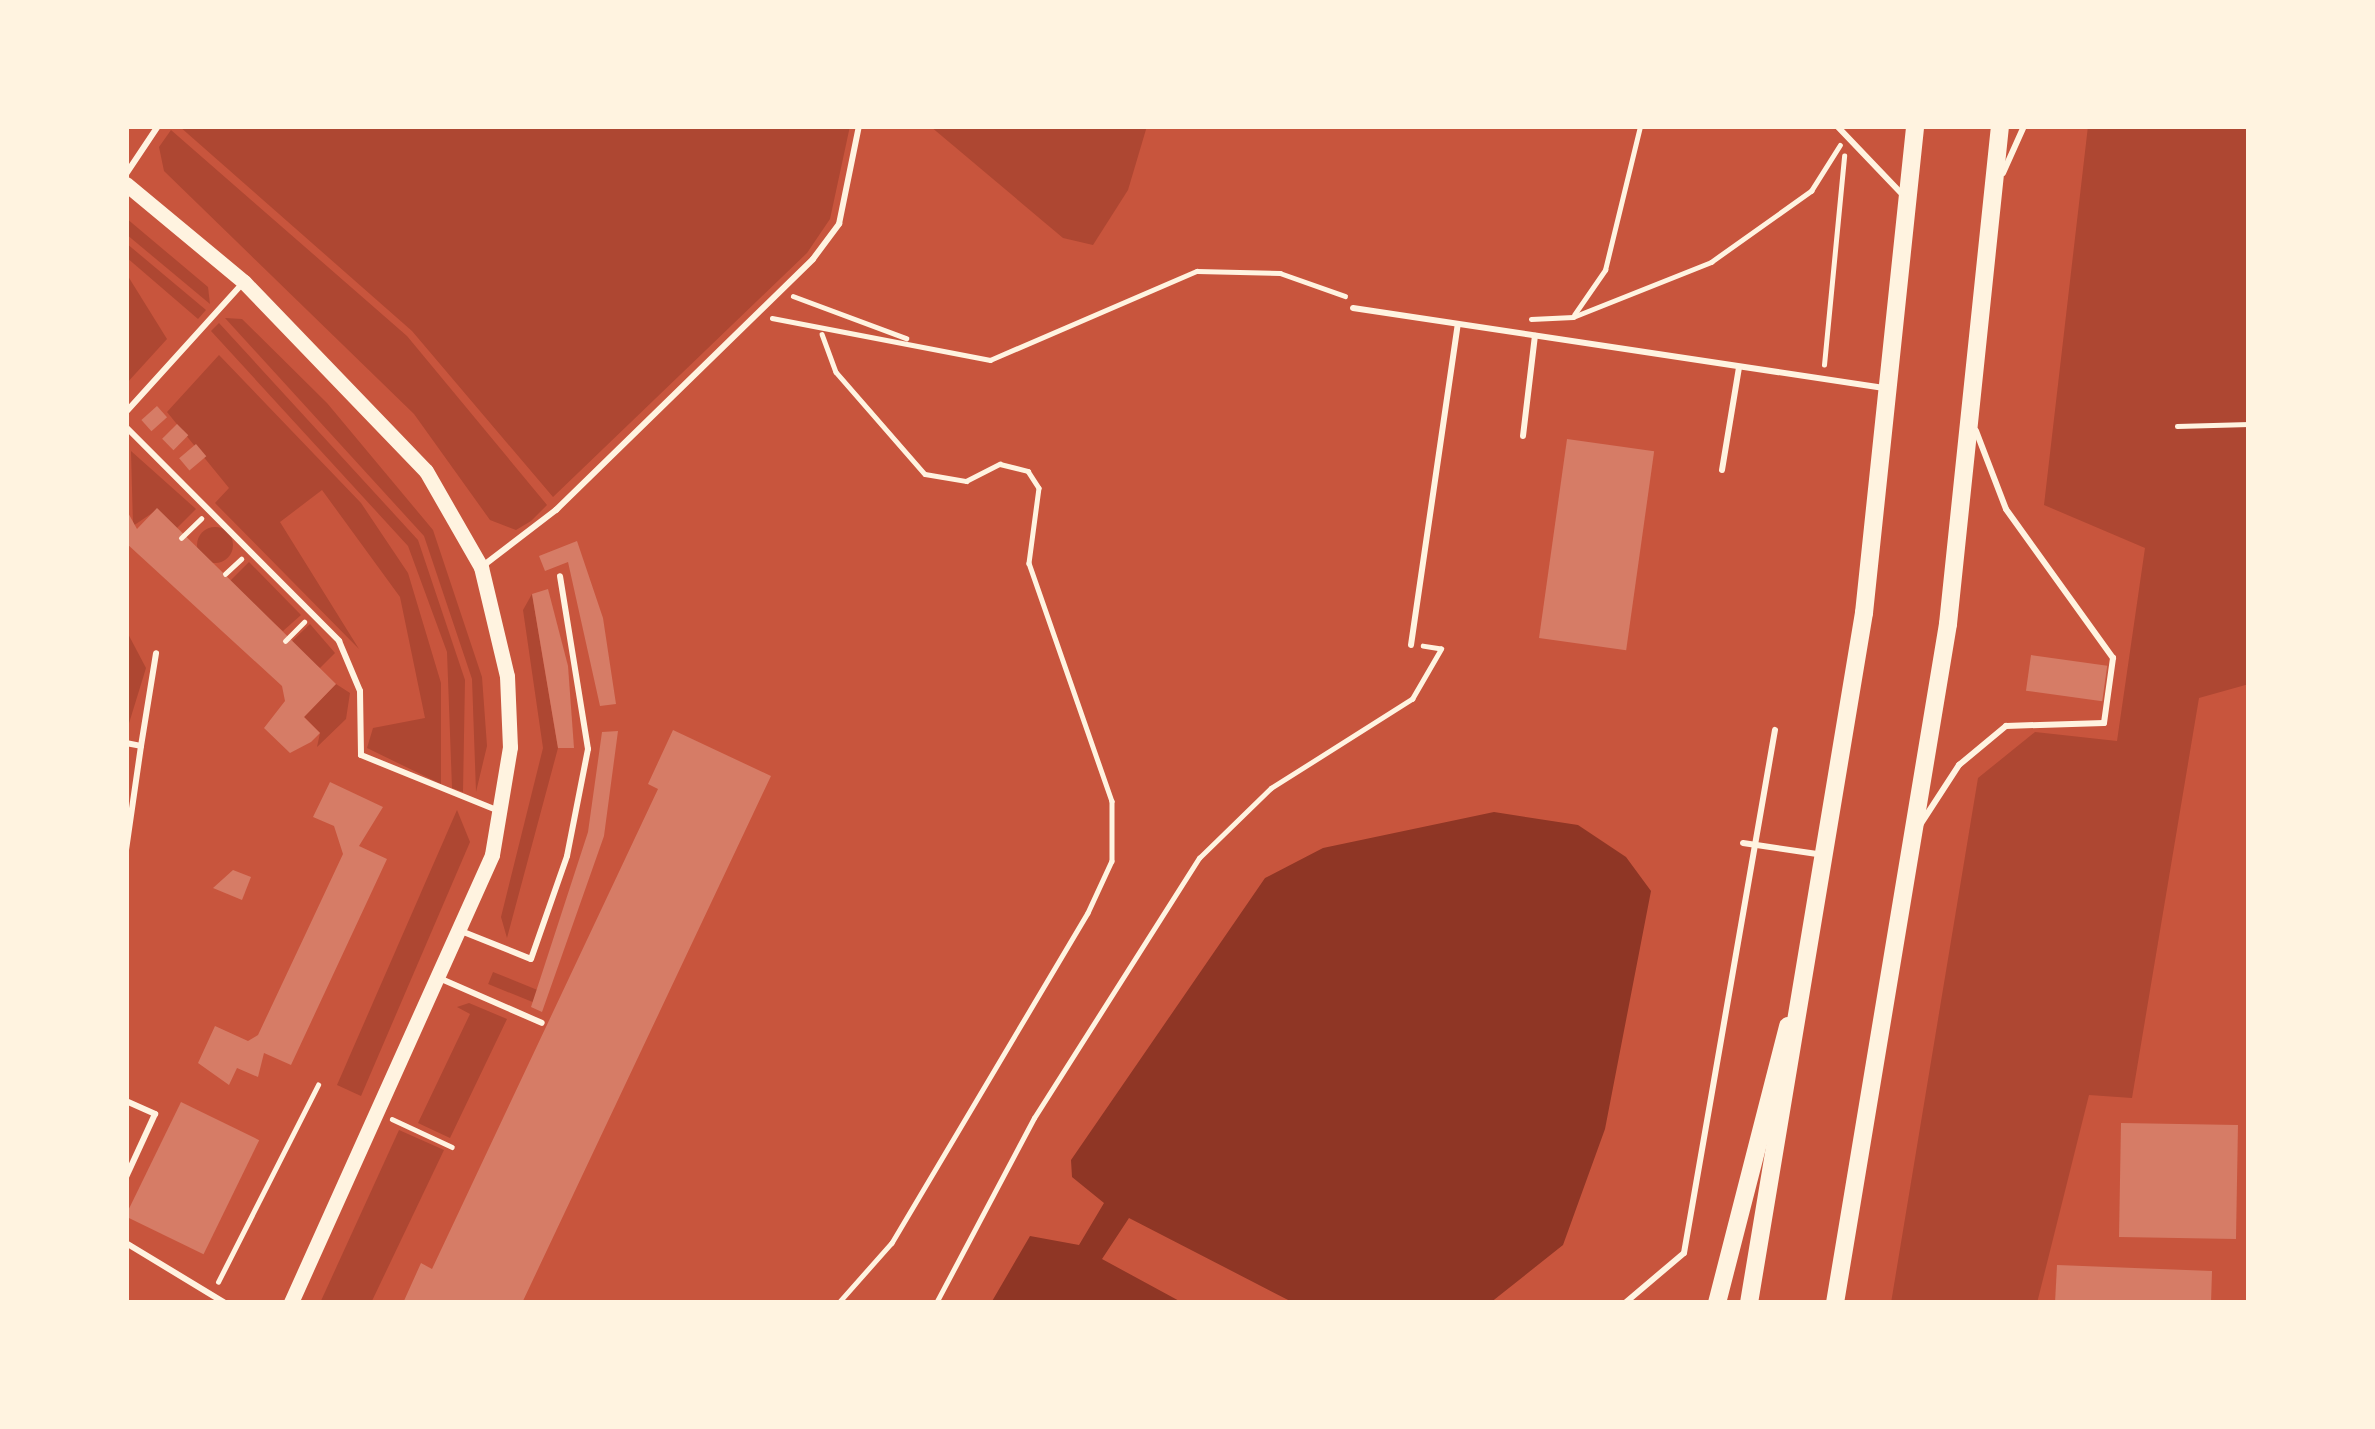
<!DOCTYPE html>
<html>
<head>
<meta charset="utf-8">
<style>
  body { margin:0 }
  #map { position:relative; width:2375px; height:1429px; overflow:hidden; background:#c8553d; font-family:Montserrat,sans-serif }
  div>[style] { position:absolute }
  .green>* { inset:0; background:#ae4732; transform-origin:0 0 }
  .round { border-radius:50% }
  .water>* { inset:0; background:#8f3625 }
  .building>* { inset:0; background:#d67c66; transform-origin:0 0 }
  .path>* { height:4.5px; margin:-2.25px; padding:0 2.25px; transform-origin:2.25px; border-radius:2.25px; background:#fff3e0 }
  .service>* { height:6px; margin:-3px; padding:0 3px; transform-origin:3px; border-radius:3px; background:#fff3e0 }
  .secondary>* { height:15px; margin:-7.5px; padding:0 7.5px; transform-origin:7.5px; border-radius:7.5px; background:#fff3e0 }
  .primary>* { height:18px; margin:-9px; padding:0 9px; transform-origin:9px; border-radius:9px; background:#fff3e0 }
  .trunk>* { height:18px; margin:-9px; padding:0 9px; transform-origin:9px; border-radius:9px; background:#fff3e0 }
  span { translate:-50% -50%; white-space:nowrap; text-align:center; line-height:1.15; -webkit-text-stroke:9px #fff3e0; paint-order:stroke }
  .frame { position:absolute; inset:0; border:129px solid #fff3e0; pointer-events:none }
</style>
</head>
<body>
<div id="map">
  <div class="green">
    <i style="clip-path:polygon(179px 126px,850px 126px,830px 219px,807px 253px,553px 497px,412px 331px)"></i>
    <i style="clip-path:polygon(930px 126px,1147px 126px,1128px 190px,1093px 245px,1063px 238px)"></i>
    <i style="clip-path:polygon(2088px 126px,2249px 126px,2249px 684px,2199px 698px,2132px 1098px,2089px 1095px,2037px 1303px,1891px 1303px,1978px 778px,2035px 732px,2117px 741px,2145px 548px,2044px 505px)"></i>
    <i style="clip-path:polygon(171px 130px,407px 336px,547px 505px,531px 521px,516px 530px,490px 520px,414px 414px,164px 171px,159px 147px)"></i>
    <i style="clip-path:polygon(126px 218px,208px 287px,210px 304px,126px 234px)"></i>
    <i style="clip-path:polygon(126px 243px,206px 310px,198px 319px,126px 257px)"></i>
    <i style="clip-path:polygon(126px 273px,167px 339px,126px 384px)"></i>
    <i style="clip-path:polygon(225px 318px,242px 319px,327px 403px,433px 530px,482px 677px,487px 746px,476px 792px,472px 679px,424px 536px)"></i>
    <i style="clip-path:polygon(219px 323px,418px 540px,465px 680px,463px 792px,452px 788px,447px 652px,408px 546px,211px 331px)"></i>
    <i style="clip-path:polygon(219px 355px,361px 503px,408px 573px,441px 683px,441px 784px,367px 748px,373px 728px,425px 718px,400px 597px,322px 490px,280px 522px,359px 649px,215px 503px,229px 488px,167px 412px)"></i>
    <i style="clip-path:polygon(131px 451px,196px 509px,174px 531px,158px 509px,133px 526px)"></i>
    <i class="round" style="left:197px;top:527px;width:36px;height:36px"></i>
    <i style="clip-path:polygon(249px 562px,301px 615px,283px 631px,227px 584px)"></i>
    <i style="clip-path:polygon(532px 594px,558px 748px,507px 938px,501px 917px,543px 748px,523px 610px)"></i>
    <i style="clip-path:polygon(310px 624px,335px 653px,320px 668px,288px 645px)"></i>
    <i style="clip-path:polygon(126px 630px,146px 668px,126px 733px)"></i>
    <i style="clip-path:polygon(336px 684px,350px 693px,346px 719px,317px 747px,320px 733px,304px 717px)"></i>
    <i style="clip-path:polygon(457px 810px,470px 842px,361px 1096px,337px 1085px)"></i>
    <i style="left:493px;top:972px;width:48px;height:13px;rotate:22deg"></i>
    <i style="clip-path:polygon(469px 1003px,507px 1019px,450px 1138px,418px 1123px,470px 1014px,457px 1007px)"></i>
    <i style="clip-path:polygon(399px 1130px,444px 1150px,371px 1303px,320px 1303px)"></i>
  </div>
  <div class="water">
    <i style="clip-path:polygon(1494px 812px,1578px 825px,1626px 857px,1651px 891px,1605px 1129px,1563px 1245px,1490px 1303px,1294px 1303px,1129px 1218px,1102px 1259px,1183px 1303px,991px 1303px,1030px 1236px,1079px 1245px,1104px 1203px,1072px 1177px,1071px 1160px,1265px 878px,1323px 848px)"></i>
  </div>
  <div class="building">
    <i style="left:157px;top:406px;width:15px;height:21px;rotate:48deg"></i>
    <i style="left:177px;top:424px;width:16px;height:21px;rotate:45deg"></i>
    <i style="left:1567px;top:439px;width:88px;height:201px;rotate:8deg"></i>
    <i style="left:196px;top:444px;width:16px;height:22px;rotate:50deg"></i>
    <i style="clip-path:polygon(157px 508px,336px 684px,304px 717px,320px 733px,311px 742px,290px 753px,264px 728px,285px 701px,282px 686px,126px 543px,126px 509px,137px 529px)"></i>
    <i style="clip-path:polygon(577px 541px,603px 618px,616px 704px,600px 706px,568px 562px,545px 571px,539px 556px)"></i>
    <i style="clip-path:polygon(548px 589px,568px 666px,574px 748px,558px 748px,532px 594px)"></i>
    <i style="left:2031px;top:655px;width:77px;height:36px;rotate:8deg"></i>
    <i style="clip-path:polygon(673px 730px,771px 776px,522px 1303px,403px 1303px,421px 1263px,432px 1269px,658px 789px,648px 784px)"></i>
    <i style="clip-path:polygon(618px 731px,604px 836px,542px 1012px,531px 1007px,588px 832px,602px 732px)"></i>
    <i style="clip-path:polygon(330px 782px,383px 807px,359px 846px,387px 859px,291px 1065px,264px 1053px,258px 1077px,237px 1068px,229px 1085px,198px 1063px,215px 1026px,248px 1041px,258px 1035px,306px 933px,343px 854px,334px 826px,313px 817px)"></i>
    <i style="clip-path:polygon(233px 870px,251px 877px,242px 900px,213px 888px)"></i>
    <i style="left:181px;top:1102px;width:87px;height:127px;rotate:26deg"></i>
    <i style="left:2121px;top:1123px;width:117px;height:114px;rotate:1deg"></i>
    <i style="clip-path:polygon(2057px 1265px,2212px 1271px,2211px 1303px,2055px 1303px)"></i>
  </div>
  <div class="path">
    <i style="left:793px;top:296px;width:121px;rotate:20.4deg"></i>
    <i style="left:1574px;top:315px;width:55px;rotate:-55.4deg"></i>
    <i style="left:1605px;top:270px;width:148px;rotate:-76.3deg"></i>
    <i style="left:772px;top:318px;width:222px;rotate:10.9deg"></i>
    <i style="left:990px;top:360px;width:225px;rotate:-23.3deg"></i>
    <i style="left:1197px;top:271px;width:83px;rotate:1.4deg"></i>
    <i style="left:1280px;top:273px;width:69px;rotate:19.5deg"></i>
    <i style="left:1531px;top:319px;width:42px;rotate:-2.7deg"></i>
    <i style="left:1573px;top:317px;width:149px;rotate:-21.7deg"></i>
    <i style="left:1711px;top:262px;width:123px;rotate:-35.4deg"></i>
    <i style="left:1811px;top:191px;width:54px;rotate:-57.8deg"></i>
    <i style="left:822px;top:334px;width:40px;rotate:69.8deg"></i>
    <i style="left:836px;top:372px;width:135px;rotate:48.9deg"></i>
    <i style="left:925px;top:474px;width:42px;rotate:9.7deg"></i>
    <i style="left:966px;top:481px;width:38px;rotate:-27deg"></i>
    <i style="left:1000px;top:464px;width:29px;rotate:14deg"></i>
    <i style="left:1028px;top:471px;width:20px;rotate:57deg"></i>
    <i style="left:1039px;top:488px;width:76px;rotate:97.6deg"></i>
    <i style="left:1029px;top:563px;width:252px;rotate:70.8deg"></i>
    <i style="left:1112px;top:801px;width:60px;rotate:90deg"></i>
    <i style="left:1112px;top:861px;width:57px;rotate:114.8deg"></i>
    <i style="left:1088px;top:913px;width:384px;rotate:120.7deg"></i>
    <i style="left:892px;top:1243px;width:80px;rotate:131.5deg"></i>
    <i style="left:1824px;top:365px;width:210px;rotate:-84.5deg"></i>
    <i style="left:2177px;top:426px;width:72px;rotate:-1.6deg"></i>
    <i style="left:181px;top:538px;width:28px;rotate:-44deg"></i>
    <i style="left:225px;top:574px;width:22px;rotate:-43deg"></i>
    <i style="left:285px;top:641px;width:27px;rotate:-45deg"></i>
    <i style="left:392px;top:1119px;width:66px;rotate:25deg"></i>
    <i style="left:218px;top:1282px;width:221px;rotate:-63.1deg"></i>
    <i style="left:936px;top:1303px;width:209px;rotate:-62.1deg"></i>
    <i style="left:1034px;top:1118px;width:308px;rotate:-57.6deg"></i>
    <i style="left:1199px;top:858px;width:100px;rotate:-44.2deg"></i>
    <i style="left:1271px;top:788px;width:167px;rotate:-32.3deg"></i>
    <i style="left:1412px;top:699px;width:58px;rotate:-59.9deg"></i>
    <i style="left:1441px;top:649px;width:18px;rotate:-171deg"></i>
  </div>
  <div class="service">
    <i style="left:1837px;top:126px;width:93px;rotate:46.3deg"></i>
    <i style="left:2003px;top:173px;width:51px;rotate:-65.9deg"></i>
    <i style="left:126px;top:174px;width:58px;rotate:-56.3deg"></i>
    <i style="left:1353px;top:308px;width:537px;rotate:8.57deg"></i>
    <i style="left:126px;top:412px;width:171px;rotate:-47.8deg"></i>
    <i style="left:126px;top:427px;width:302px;rotate:45.1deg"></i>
    <i style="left:339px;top:641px;width:54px;rotate:67.2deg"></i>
    <i style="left:360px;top:691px;width:64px;rotate:89.1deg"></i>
    <i style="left:361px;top:755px;width:149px;rotate:22.1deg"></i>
    <i style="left:1523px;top:436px;width:101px;rotate:-83.2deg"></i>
    <i style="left:1722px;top:470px;width:104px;rotate:-80.6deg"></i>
    <i style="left:484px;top:565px;width:91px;rotate:-37.4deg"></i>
    <i style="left:556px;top:510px;width:359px;rotate:-44.3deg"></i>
    <i style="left:813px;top:259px;width:44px;rotate:-53.4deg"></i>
    <i style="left:839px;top:224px;width:100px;rotate:-78.5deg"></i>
    <i style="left:1411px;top:645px;width:324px;rotate:-81.7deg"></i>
    <i style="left:126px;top:743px;width:15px;rotate:11deg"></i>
    <i style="left:141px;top:746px;width:105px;rotate:98.2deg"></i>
    <i style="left:141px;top:746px;width:94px;rotate:-80.8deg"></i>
    <i style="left:1920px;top:825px;width:72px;rotate:-57deg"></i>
    <i style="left:1959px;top:765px;width:61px;rotate:-39.7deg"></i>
    <i style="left:2006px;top:726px;width:98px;rotate:-1.8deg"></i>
    <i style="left:2104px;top:723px;width:66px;rotate:-82.1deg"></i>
    <i style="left:2113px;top:658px;width:183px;rotate:-125.7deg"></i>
    <i style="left:2006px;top:509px;width:84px;rotate:-111deg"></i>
    <i style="left:1743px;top:843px;width:75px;rotate:8.5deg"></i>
    <i style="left:461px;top:931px;width:75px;rotate:21.8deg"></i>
    <i style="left:531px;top:959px;width:109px;rotate:-70.7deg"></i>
    <i style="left:567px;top:856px;width:109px;rotate:-78.9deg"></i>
    <i style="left:588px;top:749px;width:175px;rotate:-99.2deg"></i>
    <i style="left:439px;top:978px;width:112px;rotate:23.6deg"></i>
    <i style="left:126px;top:1101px;width:32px;rotate:24deg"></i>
    <i style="left:155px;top:1114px;width:69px;rotate:114.7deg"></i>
    <i style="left:126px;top:1243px;width:116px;rotate:31.2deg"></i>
    <i style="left:1625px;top:1303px;width:77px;rotate:-40.3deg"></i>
    <i style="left:1684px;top:1253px;width:531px;rotate:-80.13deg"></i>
  </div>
  <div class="secondary">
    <i style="left:126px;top:184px;width:153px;rotate:39.7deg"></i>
    <i style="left:244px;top:282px;width:262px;rotate:46.1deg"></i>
    <i style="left:426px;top:471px;width:111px;rotate:60.2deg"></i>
    <i style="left:481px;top:567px;width:112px;rotate:76.6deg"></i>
    <i style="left:507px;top:676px;width:71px;rotate:87.6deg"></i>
    <i style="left:510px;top:747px;width:109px;rotate:99.5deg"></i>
    <i style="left:492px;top:855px;width:491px;rotate:114.2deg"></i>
  </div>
  <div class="primary">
    <i style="left:1717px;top:1303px;width:286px;rotate:-75.6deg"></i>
  </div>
  <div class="trunk">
    <i style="left:1749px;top:1303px;width:700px;rotate:-80.54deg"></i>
    <i style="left:1864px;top:613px;width:490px;rotate:-84deg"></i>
    <i style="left:1835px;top:1303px;width:688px;rotate:-80.55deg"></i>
    <i style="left:1948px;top:624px;width:501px;rotate:-84.04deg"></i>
  </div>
  <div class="frame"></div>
</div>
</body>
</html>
